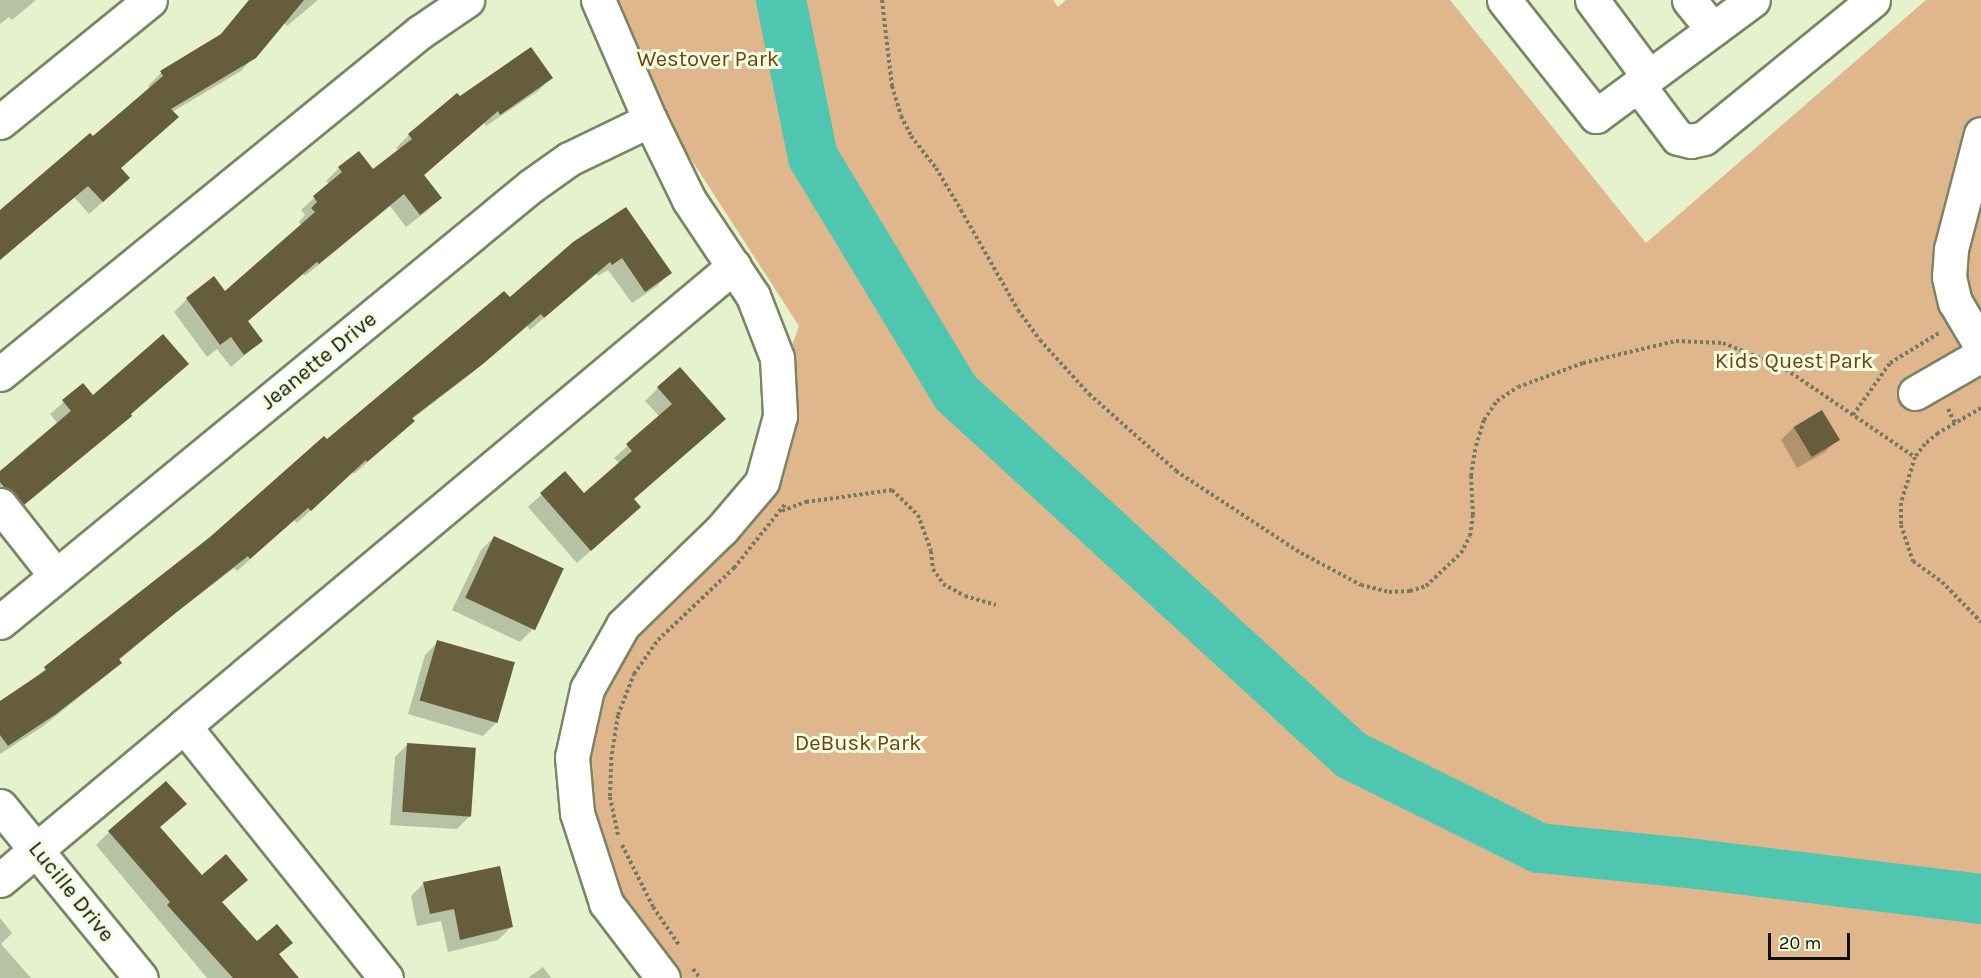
<!DOCTYPE html>
<html>
<head>
<meta charset="utf-8">
<style>
  body { margin:0 }
  #map { position:relative; width:1981px; height:978px; overflow:hidden; background:#e5f2cd; font-family:Karla,sans-serif }
  div>[style] { position:absolute }
  .green>* { inset:0; background:#e0b78d }
  .shadow>* { inset:0; background:#0003 }
  .river>* { height:50px; margin:-25px; padding:0 25px; transform-origin:25px; border-radius:25px; background:#4fc6b0 }
  .building>* { inset:0; background:#665d3c; transform-origin:0 0 }
  .path>* { height:4px; margin-top:-2px; transform-origin:0; background:repeating-linear-gradient(90deg,#727a63 0 3px,transparent 0 6px) }
  .roads { filter:drop-shadow(2px 0 #7a8564) drop-shadow(-2px 0 #7a8564) drop-shadow(0 2px #7a8564) drop-shadow(0 -2px #7a8564) }
  .minor>* { height:33px; margin:-16.5px; padding:0 16.5px; transform-origin:16.5px; border-radius:16.5px; background:#fff }
  span { translate:-50% -50%; white-space:nowrap; text-align:center; line-height:1.15; -webkit-text-stroke:6px #f4fee1; paint-order:stroke }
  .park-label { font-size:22px; color:#6d4411 }
  .street-label { font-size:22px; color:#0d1105 }
  .scale { position:absolute; left:1768px; top:933px; width:82px; height:27px; box-sizing:border-box; border:3px solid #0d1105; border-top:0; padding-left:8px; font-size:18px; line-height:21px; white-space:nowrap; color:#0d1105; -webkit-text-stroke:4px #f4fee1; paint-order:stroke }
</style>
</head>
<body>
<div id="map">
  <div class="green">
    <i style="clip-path:polygon(616px 0,1053px 0,1058px 7px,1066px 0,1450px 0,1646px 243px,1926px 0,1981px 0,1981px 978px,681px 978px,621px 901px,596px 845px,587px 756px,615px 659px,674px 596px,780px 470px,798px 419px,791px 348px,799px 326px,680px 142px)"></i>
  </div>
  <div class="shadow">
    <i style="clip-path:polygon(0 0,36px 0,12px 20px,9px 17px,0 24px)"></i>
    <i style="clip-path:polygon(249px 0,318px 0,287px 26px,284px 22px,241px 71px,172px 112px,119px 169px,115px 191px,89px 214px,74px 197px,0 260px,0 211px,93px 138px,150px 88px,148px 86px,161px 73px,217px 39px)"></i>
    <i style="clip-path:polygon(551px 78px,538px 91px,486px 126px,484px 123px,423px 176px,440px 198px,427px 211px,406px 227px,390px 206px,305px 276px,303px 274px,247px 322px,261px 341px,231px 367px,217px 349px,207px 357px,174px 312px,187px 299px,225px 293px,302px 226px,299px 222px,305px 215px,301px 210px,329px 184px,326px 181px,339px 168px,373px 171px,399px 151px,396px 148px,409px 135px,460px 98px)"></i>
    <i style="clip-path:polygon(626px 209px,670px 273px,657px 286px,632px 303px,608px 270px,598px 276px,596px 273px,530px 330px,527px 325px,468px 376px,411px 420px,413px 421px,400px 434px,354px 474px,352px 472px,297px 523px,294px 520px,237px 571px,234px 568px,163px 623px,118px 661px,120px 663px,107px 675px,42px 727px,0 754px,0 703px,31px 682px,45px 669px,211px 538px,327px 441px)"></i>
    <i style="clip-path:polygon(174px 377px,10px 517px,0 507px,0 473px,58px 424px,50px 414px,83px 385px,93px 397px)"></i>
    <i style="clip-path:polygon(658px 388px,724px 419px,633px 499px,639px 507px,577px 563px,528px 507px,564px 474px,584px 495px,620px 464px,614px 458px,660px 417px,645px 401px)"></i>
    <i style="clip-path:polygon(1822px 412px,1838px 439px,1825px 452px,1797px 468px,1781px 440px,1794px 427px)"></i>
    <i style="clip-path:polygon(494px 537px,562px 570px,533px 629px,520px 642px,452px 610px,481px 550px)"></i>
    <i style="clip-path:polygon(438px 642px,496px 723px,483px 736px,408px 714px,425px 655px)"></i>
    <i style="clip-path:polygon(408px 744px,470px 816px,457px 829px,390px 825px,395px 757px)"></i>
    <i style="clip-path:polygon(185px 804px,159px 828px,202px 877px,246px 880px,221px 903px,256px 943px,291px 943px,278px 955px,297px 978px,207px 978px,96px 845px,109px 832px)"></i>
    <i style="clip-path:polygon(424px 883px,511px 927px,498px 940px,448px 952px,441px 921px,417px 926px,411px 896px)"></i>
    <i style="clip-path:polygon(0 918px,12px 933px,1px 944px,31px 978px,0 978px)"></i>
    <i style="clip-path:polygon(543px 967px,551px 978px,528px 978px)"></i>
  </div>
  <div class="river">
    <i style="left:781px;top:0;width:160px;rotate:78.5deg"></i>
    <i style="left:813px;top:157px;width:276px;rotate:58.8deg"></i>
    <i style="left:956px;top:393px;width:536px;rotate:42.5deg"></i>
    <i style="left:1351px;top:755px;width:210px;rotate:26.3deg"></i>
    <i style="left:1539px;top:848px;width:158px;rotate:5.8deg"></i>
    <i style="left:1696px;top:864px;width:287px;rotate:7deg"></i>
  </div>
  <div class="building">
    <i style="clip-path:polygon(249px 0,304px 0,256px 58px,171px 109px,179px 117px,121px 168px,130px 178px,103px 202px,88px 186px,0 260px,0 210px,90px 133px,93px 136px,163px 76px,160px 71px,221px 34px)"></i>
    <i style="clip-path:polygon(531px 47px,553px 78px,500px 115px,498px 111px,424px 175px,442px 198px,420px 215px,404px 194px,319px 264px,317px 262px,248px 321px,263px 341px,244px 355px,231px 337px,220px 345px,186px 298px,214px 276px,225px 291px,315px 212px,311px 208px,317px 202px,313px 196px,342px 172px,338px 167px,359px 151px,373px 169px,412px 139px,408px 134px,457px 93px,460px 96px)"></i>
    <i style="clip-path:polygon(626px 207px,672px 273px,645px 292px,622px 258px,612px 265px,610px 262px,544px 318px,541px 314px,483px 364px,412px 418px,415px 421px,367px 462px,366px 460px,311px 511px,308px 508px,250px 559px,248px 556px,178px 611px,119px 659px,122px 663px,56px 714px,8px 746px,0 735px,0 701px,46px 670px,44px 667px,210px 537px,324px 436px,327px 439px,504px 291px,510px 297px,573px 242px)"></i>
    <i style="clip-path:polygon(163px 334px,189px 364px,131px 414px,132px 416px,24px 505px,14px 493px,4px 487px,0 482px,0 471px,71px 411px,62px 400px,83px 383px,93px 395px)"></i>
    <i style="clip-path:polygon(680px 367px,726px 419px,634px 499px,641px 507px,591px 551px,540px 493px,565px 471px,584px 493px,632px 451px,626px 444px,672px 404px,657px 387px)"></i>
    <i style="left:1822px;top:410px;width:35px;height:33px;rotate:59deg"></i>
    <i style="left:494px;top:536px;width:77px;height:68px;rotate:25deg"></i>
    <i style="left:437px;top:640px;width:81px;height:63px;rotate:16deg"></i>
    <i style="left:407px;top:743px;width:69px;height:69px;rotate:4deg"></i>
    <i style="clip-path:polygon(166px 781px,187px 804px,160px 827px,202px 875px,226px 854px,248px 880px,222px 902px,257px 941px,277px 924px,293px 943px,279px 954px,299px 978px,233px 978px,167px 905px,170px 902px,108px 831px)"></i>
    <i style="clip-path:polygon(500px 866px,513px 927px,460px 940px,454px 909px,430px 914px,423px 882px)"></i>
  </div>
  <div class="path">
    <i style="left:882px;top:0;width:87px;rotate:83.4deg"></i>
    <i style="left:892px;top:86px;width:31px;rotate:73deg"></i>
    <i style="left:901px;top:116px;width:22px;rotate:63deg"></i>
    <i style="left:911px;top:136px;width:41px;rotate:52deg"></i>
    <i style="left:936px;top:168px;width:49px;rotate:59.2deg"></i>
    <i style="left:961px;top:210px;width:115px;rotate:60.3deg"></i>
    <i style="left:1018px;top:310px;width:37px;rotate:54deg"></i>
    <i style="left:1040px;top:340px;width:73px;rotate:47.8deg"></i>
    <i style="left:1089px;top:394px;width:116px;rotate:41.5deg"></i>
    <i style="left:1176px;top:471px;width:149px;rotate:33.3deg"></i>
    <i style="left:1301px;top:553px;width:68px;rotate:28.1deg"></i>
    <i style="left:1361px;top:585px;width:29px;rotate:14deg"></i>
    <i style="left:1389px;top:592px;width:21px;rotate:-3deg"></i>
    <i style="left:1410px;top:591px;width:17px;rotate:-17deg"></i>
    <i style="left:1426px;top:586px;width:48px;rotate:-43.3deg"></i>
    <i style="left:1461px;top:553px;width:19px;rotate:-62deg"></i>
    <i style="left:1470px;top:536px;width:21px;rotate:-82deg"></i>
    <i style="left:1473px;top:515px;width:39px;rotate:-93deg"></i>
    <i style="left:1471px;top:476px;width:30px;rotate:-81deg"></i>
    <i style="left:1476px;top:446px;width:27px;rotate:-73deg"></i>
    <i style="left:1484px;top:420px;width:23px;rotate:-56deg"></i>
    <i style="left:1497px;top:401px;width:25px;rotate:-34deg"></i>
    <i style="left:1518px;top:387px;width:69px;rotate:-20.3deg"></i>
    <i style="left:1583px;top:363px;width:96px;rotate:-13.3deg"></i>
    <i style="left:1676px;top:341px;width:47px;rotate:2.4deg"></i>
    <i style="left:1723px;top:343px;width:62px;rotate:21.6deg"></i>
    <i style="left:1781px;top:366px;width:162px;rotate:34.2deg"></i>
    <i style="left:1981px;top:408px;width:50px;rotate:149.8deg"></i>
    <i style="left:1938px;top:433px;width:17px;rotate:140deg"></i>
    <i style="left:1925px;top:444px;width:16px;rotate:128deg"></i>
    <i style="left:1915px;top:457px;width:48px;rotate:106.9deg"></i>
    <i style="left:1901px;top:503px;width:22px;rotate:90deg"></i>
    <i style="left:1901px;top:525px;width:38px;rotate:72deg"></i>
    <i style="left:1913px;top:561px;width:36px;rotate:36deg"></i>
    <i style="left:1942px;top:582px;width:56px;rotate:45.7deg"></i>
    <i style="left:1948px;top:409px;width:16px;rotate:63deg"></i>
    <i style="left:1853px;top:415px;width:64px;rotate:-54.6deg"></i>
    <i style="left:1890px;top:363px;width:57px;rotate:-31.5deg"></i>
    <i style="left:782px;top:511px;width:26px;rotate:-21deg"></i>
    <i style="left:806px;top:502px;width:87px;rotate:-7.9deg"></i>
    <i style="left:892px;top:490px;width:36px;rotate:44deg"></i>
    <i style="left:918px;top:515px;width:38px;rotate:70deg"></i>
    <i style="left:931px;top:551px;width:18px;rotate:84deg"></i>
    <i style="left:933px;top:569px;width:18px;rotate:56deg"></i>
    <i style="left:943px;top:584px;width:25px;rotate:29deg"></i>
    <i style="left:965px;top:596px;width:32px;rotate:16deg"></i>
    <i style="left:618px;top:835px;width:40px;rotate:-102deg"></i>
    <i style="left:610px;top:796px;width:36px;rotate:-88deg"></i>
    <i style="left:611px;top:760px;width:46px;rotate:-81.2deg"></i>
    <i style="left:618px;top:715px;width:44px;rotate:-68.7deg"></i>
    <i style="left:634px;top:674px;width:42px;rotate:-54.8deg"></i>
    <i style="left:658px;top:640px;width:105px;rotate:-43.5deg"></i>
    <i style="left:734px;top:568px;width:83px;rotate:-51.3deg"></i>
    <i style="left:622px;top:845px;width:69px;rotate:63.4deg"></i>
    <i style="left:653px;top:907px;width:46px;rotate:55.6deg"></i>
    <i style="left:693px;top:969px;width:11px;rotate:52deg"></i>
  </div>
  <div class="roads">
    <div class="minor">
      <i style="left:598px;top:0;width:131px;rotate:66.6deg"></i>
      <i style="left:650px;top:120px;width:89px;rotate:64deg"></i>
      <i style="left:689px;top:200px;width:115px;rotate:56.3deg"></i>
      <i style="left:753px;top:296px;width:66px;rotate:68.8deg"></i>
      <i style="left:777px;top:358px;width:58px;rotate:87deg"></i>
      <i style="left:780px;top:416px;width:68px;rotate:105.3deg"></i>
      <i style="left:762px;top:482px;width:62px;rotate:130.4deg"></i>
      <i style="left:722px;top:529px;width:138px;rotate:135.9deg"></i>
      <i style="left:623px;top:625px;width:73px;rotate:119.4deg"></i>
      <i style="left:587px;top:689px;width:70px;rotate:102.4deg"></i>
      <i style="left:572px;top:757px;width:56px;rotate:84.9deg"></i>
      <i style="left:577px;top:813px;width:95px;rotate:72.1deg"></i>
      <i style="left:606px;top:903px;width:94px;rotate:52.8deg"></i>
      <i style="left:1504px;top:0;width:148px;rotate:51.6deg"></i>
      <i style="left:1596px;top:116px;width:195px;rotate:-36.5deg"></i>
      <i style="left:1592px;top:0;width:96px;rotate:53.5deg"></i>
      <i style="left:1689px;top:0;width:38px;rotate:51deg"></i>
      <i style="left:1638px;top:85px;width:66px;rotate:53deg"></i>
      <i style="left:1678px;top:138px;width:13px;rotate:13deg"></i>
      <i style="left:1691px;top:141px;width:13px;rotate:-13deg"></i>
      <i style="left:1704px;top:138px;width:218px;rotate:-39.2deg"></i>
      <i style="left:0;top:122px;width:193px;rotate:-39.1deg"></i>
      <i style="left:1981px;top:134px;width:119px;rotate:104.6deg"></i>
      <i style="left:1951px;top:249px;width:28px;rotate:94deg"></i>
      <i style="left:1949px;top:277px;width:26px;rotate:77deg"></i>
      <i style="left:1955px;top:302px;width:51px;rotate:59.4deg"></i>
      <i style="left:0;top:374px;width:542px;rotate:-39.16deg"></i>
      <i style="left:420px;top:32px;width:57px;rotate:-34.2deg"></i>
      <i style="left:1915px;top:393px;width:76px;rotate:-29.9deg"></i>
      <i style="left:0;top:505px;width:90px;rotate:51.7deg"></i>
      <i style="left:0;top:622px;width:687px;rotate:-39.39deg"></i>
      <i style="left:531px;top:186px;width:47px;rotate:-35.4deg"></i>
      <i style="left:569px;top:159px;width:90px;rotate:-25.7deg"></i>
      <i style="left:184px;top:726px;width:717px;rotate:-39.91deg"></i>
      <i style="left:0;top:806px;width:222px;rotate:50.7deg"></i>
      <i style="left:0;top:880px;width:240px;rotate:-39.9deg"></i>
      <i style="left:184px;top:726px;width:323px;rotate:51.3deg"></i>
    </div>
  </div>
  <div class="park-label">
    <span style="left:708px;top:60px">Westover Park</span>
    <span style="left:1794px;top:362px">Kids Quest Park</span>
    <span style="left:858px;top:744px">DeBusk Park</span>
  </div>
  <div class="street-label">
    <span style="left:319px;top:361px;rotate:-39deg">Jeanette Drive</span>
    <span style="left:71px;top:892px;rotate:51deg">Lucille Drive</span>
  </div>
  <div class="scale">20 m</div>
</div>
</body>
</html>
